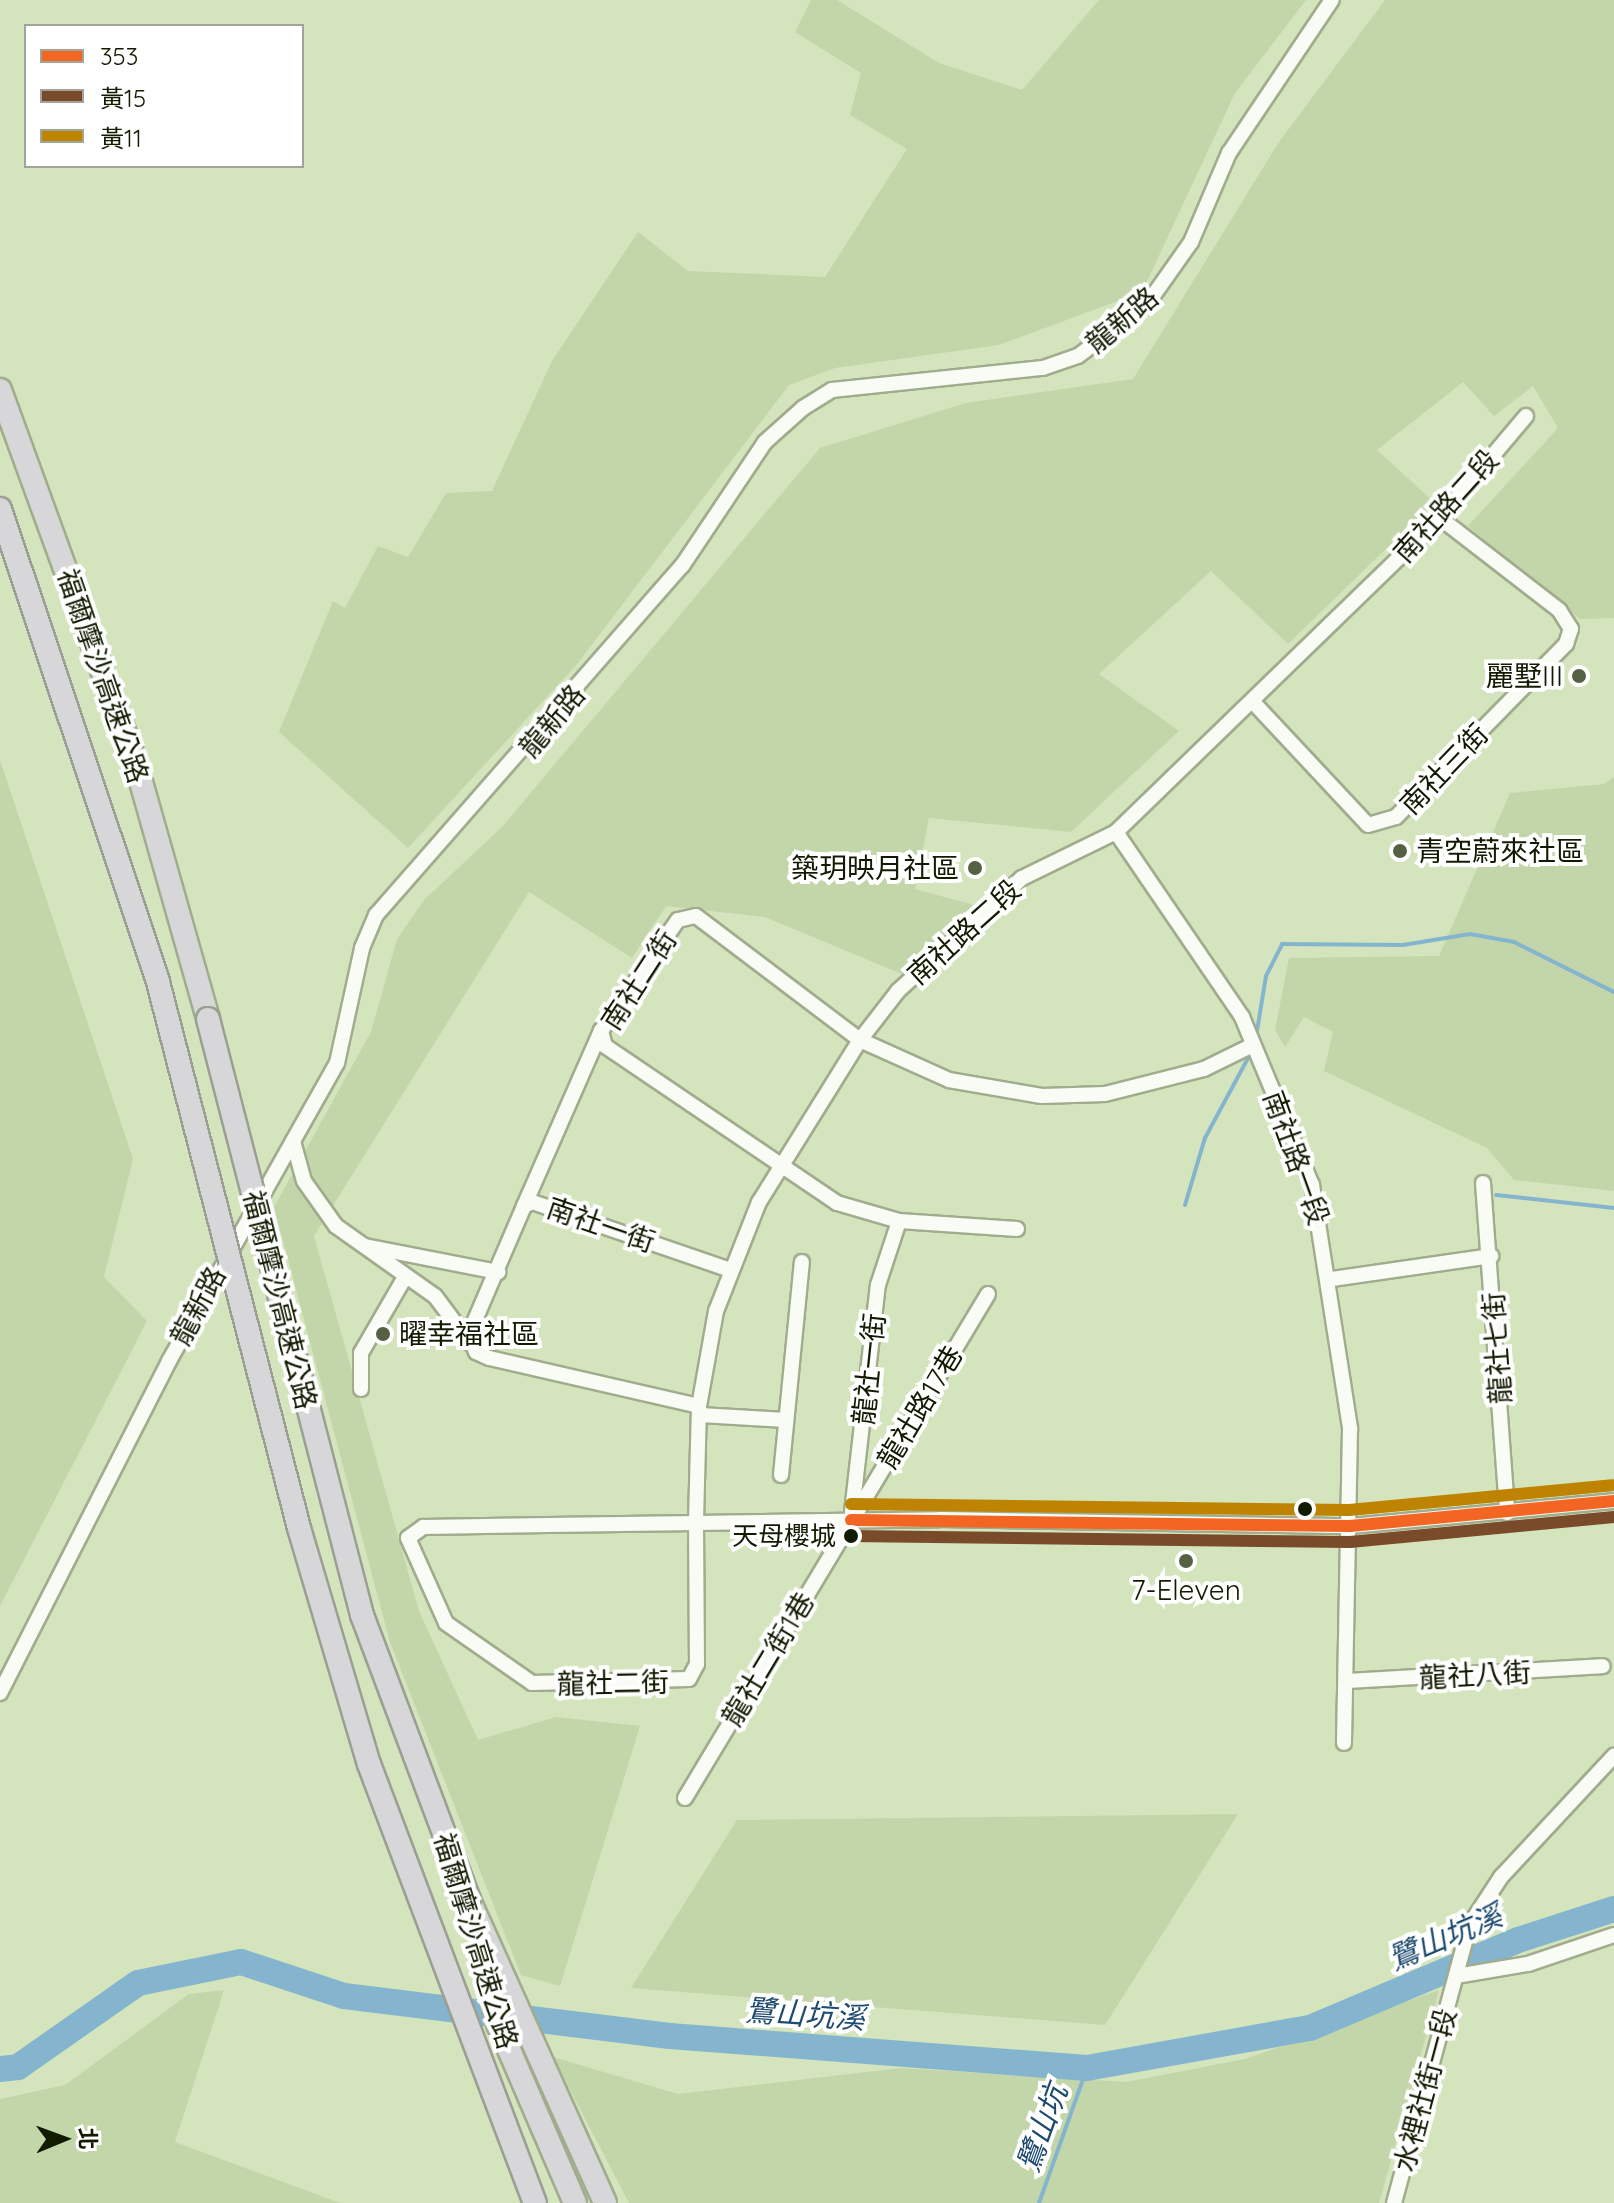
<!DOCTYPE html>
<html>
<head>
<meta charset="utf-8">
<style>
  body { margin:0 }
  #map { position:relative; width:1614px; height:2203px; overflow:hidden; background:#d4e4bc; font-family:Quicksand,"Noto Sans TC",sans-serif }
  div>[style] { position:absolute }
  .green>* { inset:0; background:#c3d6aa }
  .stream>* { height:4px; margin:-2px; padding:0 2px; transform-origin:2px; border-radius:2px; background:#85b5ce }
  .river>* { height:26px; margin:-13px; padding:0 13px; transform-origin:13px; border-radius:13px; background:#85b5ce }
  .roads { filter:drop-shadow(2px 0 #a0ac8d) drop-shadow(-2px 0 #a0ac8d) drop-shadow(0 2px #a0ac8d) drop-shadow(0 -2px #a0ac8d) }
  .minor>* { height:14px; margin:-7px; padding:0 7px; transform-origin:7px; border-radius:7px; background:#f9fbf5 }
  .highway>* { height:22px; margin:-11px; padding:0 11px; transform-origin:11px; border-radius:11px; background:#d7d6d8 }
  .bridges { filter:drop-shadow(2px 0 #9b9f93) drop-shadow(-2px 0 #9b9f93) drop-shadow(0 2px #9b9f93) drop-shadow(0 -2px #9b9f93) }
  .highway-bridge>* { height:22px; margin:-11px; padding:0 11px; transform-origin:11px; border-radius:11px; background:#d7d6d8 }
  .bus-1>* { height:12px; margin:-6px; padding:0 6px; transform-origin:6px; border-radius:6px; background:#f26522 }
  .bus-2>* { height:12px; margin:-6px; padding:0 6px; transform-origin:6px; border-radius:6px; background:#7a4b2a }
  .bus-3>* { height:12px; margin:-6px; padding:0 6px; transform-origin:6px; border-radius:6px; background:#be8300 }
  .dots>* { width:22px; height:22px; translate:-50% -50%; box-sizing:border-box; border:4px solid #fff; border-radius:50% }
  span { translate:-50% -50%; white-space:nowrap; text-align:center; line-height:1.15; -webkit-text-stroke:8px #fff; paint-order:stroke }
  .bus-label { font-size:26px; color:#111b01 }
  .right { translate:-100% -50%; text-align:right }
  .street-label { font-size:28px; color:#111b01 }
  .poi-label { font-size:28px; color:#111b01 }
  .left { translate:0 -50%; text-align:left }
  .water-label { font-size:30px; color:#1d4a6f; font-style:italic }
  .legend { position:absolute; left:24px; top:24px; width:280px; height:144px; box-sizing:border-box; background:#fff; border:2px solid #a0a499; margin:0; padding:10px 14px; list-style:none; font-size:24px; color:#111b01 }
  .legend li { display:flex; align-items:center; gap:16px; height:40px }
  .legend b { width:40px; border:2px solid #a0a499 }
  .north { position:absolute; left:24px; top:2099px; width:80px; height:80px; -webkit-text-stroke:6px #fff; paint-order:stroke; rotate:89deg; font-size:22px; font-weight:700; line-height:32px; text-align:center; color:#111b01 }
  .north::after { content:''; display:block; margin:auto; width:28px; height:36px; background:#111b01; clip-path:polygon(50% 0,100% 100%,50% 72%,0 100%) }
</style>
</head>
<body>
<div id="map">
  <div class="green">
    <i style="clip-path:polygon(811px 0,837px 0,939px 63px,1022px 90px,1099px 0,1306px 0,1235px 93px,1142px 292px,999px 345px,835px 368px,789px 385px,578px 663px,408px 848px,279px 732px,333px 601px,345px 608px,378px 546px,408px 557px,446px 493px,492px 491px,552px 361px,638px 232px,688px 271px,825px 277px,907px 149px,850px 115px,861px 73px,795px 32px)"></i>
    <i style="clip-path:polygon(1385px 0,1614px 0,1614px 618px,1580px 619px,1468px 526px,1558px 428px,1533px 386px,1494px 416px,1463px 382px,1377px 450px,1434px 502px,1288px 644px,1211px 571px,1099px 674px,1179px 731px,1071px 832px,929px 818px,915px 889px,981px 907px,902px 974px,765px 917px,666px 906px,632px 958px,529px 892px,314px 1236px,419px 1611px,478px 1740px,556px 1717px,640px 1726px,560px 1986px,521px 1975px,390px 1642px,274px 1207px,371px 1032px,397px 939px,424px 900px,503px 826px,820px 448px,966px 403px,1133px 379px,1279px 142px)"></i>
    <i style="clip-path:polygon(0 760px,133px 1159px,104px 1277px,147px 1321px,0 1606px)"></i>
    <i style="clip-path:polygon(1614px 777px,1614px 1191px,1514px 1180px,1487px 1148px,1324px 1071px,1333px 1032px,1304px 1017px,1285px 1047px,1275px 1030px,1289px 958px,1439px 956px,1510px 793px,1604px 784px)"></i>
    <i style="clip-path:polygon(1238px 1814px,1105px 2025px,631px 1988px,737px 1820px)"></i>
    <i style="clip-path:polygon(224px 1990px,175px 2142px,340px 2203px,0 2203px,0 2099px,65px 2085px,189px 1994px)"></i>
    <i style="clip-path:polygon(1439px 1990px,1379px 2203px,629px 2203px,553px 2057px,678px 2094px,901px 2068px,1126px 2082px,1245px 2059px)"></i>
  </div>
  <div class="stream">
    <i style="left:1257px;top:1031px;width:56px;rotate:-80.7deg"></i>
    <i style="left:1266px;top:976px;width:36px;rotate:-63deg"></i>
    <i style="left:1282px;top:944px;width:121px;rotate:0.5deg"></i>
    <i style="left:1403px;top:945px;width:68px;rotate:-9.3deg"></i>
    <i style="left:1470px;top:934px;width:45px;rotate:10.3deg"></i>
    <i style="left:1514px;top:942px;width:112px;rotate:26.6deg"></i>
    <i style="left:1496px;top:1195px;width:119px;rotate:6.3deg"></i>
    <i style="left:1185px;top:1205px;width:70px;rotate:-73.4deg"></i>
    <i style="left:1205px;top:1138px;width:91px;rotate:-61.7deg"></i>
    <i style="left:1039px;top:2203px;width:143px;rotate:-70.4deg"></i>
  </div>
  <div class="river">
    <i style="left:0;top:2069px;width:18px;rotate:-6deg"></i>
    <i style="left:18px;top:2067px;width:146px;rotate:-35deg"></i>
    <i style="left:138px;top:1983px;width:105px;rotate:-11.5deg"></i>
    <i style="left:241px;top:1962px;width:108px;rotate:18.3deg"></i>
    <i style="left:344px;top:1996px;width:328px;rotate:7deg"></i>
    <i style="left:670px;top:2036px;width:418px;rotate:4.4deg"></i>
    <i style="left:1087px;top:2068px;width:227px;rotate:-10.2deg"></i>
    <i style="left:1310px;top:2028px;width:226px;rotate:-22.9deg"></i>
    <i style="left:1518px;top:1940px;width:101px;rotate:-17.9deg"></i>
  </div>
  <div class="roads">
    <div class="minor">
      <i style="left:1526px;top:416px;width:133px;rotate:130.1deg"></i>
      <i style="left:1440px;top:518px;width:451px;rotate:135.9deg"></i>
      <i style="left:1116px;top:832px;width:105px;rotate:153.9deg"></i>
      <i style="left:1022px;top:878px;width:168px;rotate:137.7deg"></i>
      <i style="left:898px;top:991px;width:62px;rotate:127.8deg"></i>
      <i style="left:860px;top:1040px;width:191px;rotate:121.9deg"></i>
      <i style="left:759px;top:1202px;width:117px;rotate:111.5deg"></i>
      <i style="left:716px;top:1311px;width:97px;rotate:100.1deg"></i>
      <i style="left:699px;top:1406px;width:117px;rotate:91.5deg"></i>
      <i style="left:696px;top:1523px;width:141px;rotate:89.6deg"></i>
      <i style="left:697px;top:1664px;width:17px;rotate:118deg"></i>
      <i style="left:689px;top:1679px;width:157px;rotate:178.5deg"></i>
      <i style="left:532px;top:1683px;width:105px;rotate:-145.1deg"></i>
      <i style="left:446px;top:1623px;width:93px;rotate:-114.1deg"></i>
      <i style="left:408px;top:1538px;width:19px;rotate:-36deg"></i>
      <i style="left:423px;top:1527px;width:125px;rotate:-0.9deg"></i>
      <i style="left:548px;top:1525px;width:148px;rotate:-0.8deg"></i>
      <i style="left:696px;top:1523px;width:244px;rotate:-0.9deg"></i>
      <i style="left:940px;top:1519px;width:410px;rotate:1deg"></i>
      <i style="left:1350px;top:1526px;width:265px;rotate:-5.4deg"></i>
      <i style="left:1253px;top:702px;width:168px;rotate:46.9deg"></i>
      <i style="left:1368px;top:825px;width:29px;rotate:-16deg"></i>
      <i style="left:1396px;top:817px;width:243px;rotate:-45.5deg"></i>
      <i style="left:1566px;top:644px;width:16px;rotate:-72deg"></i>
      <i style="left:1571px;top:629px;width:22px;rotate:-122deg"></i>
      <i style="left:1559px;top:610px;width:150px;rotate:-142.3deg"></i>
      <i style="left:1116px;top:832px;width:224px;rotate:55.7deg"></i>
      <i style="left:1242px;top:1017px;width:182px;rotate:67.4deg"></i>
      <i style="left:1312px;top:1185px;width:247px;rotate:81.1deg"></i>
      <i style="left:1350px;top:1429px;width:314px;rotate:91.1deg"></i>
      <i style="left:293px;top:1141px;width:41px;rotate:74.6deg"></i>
      <i style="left:304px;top:1181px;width:55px;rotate:54.6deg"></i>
      <i style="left:336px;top:1226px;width:121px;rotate:35.3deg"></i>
      <i style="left:435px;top:1296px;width:59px;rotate:53.3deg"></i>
      <i style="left:1483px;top:1183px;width:331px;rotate:85.8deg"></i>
      <i style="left:524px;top:1206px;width:191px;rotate:-66.3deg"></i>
      <i style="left:1017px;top:1229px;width:118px;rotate:-176.1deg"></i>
      <i style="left:899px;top:1221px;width:65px;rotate:-163.8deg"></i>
      <i style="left:837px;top:1203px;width:280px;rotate:-145.9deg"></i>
      <i style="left:605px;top:1046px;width:16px;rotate:-105deg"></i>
      <i style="left:601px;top:1031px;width:135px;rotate:-55.3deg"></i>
      <i style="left:678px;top:920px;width:18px;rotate:-13deg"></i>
      <i style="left:696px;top:916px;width:206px;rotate:37.1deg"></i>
      <i style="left:860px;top:1040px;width:98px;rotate:24.2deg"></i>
      <i style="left:949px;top:1080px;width:94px;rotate:9.8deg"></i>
      <i style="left:1042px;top:1096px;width:63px;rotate:-1.8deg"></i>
      <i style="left:1105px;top:1094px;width:102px;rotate:-14.2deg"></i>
      <i style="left:1204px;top:1069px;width:55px;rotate:-26.1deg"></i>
      <i style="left:365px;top:1246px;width:136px;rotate:11.1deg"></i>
      <i style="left:1332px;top:1279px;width:161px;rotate:-8.2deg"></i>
      <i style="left:361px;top:1389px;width:36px;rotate:-90deg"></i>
      <i style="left:361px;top:1353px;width:88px;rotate:-59.9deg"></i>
      <i style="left:699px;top:1406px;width:215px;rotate:-167.1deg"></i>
      <i style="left:489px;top:1358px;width:14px;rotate:-155deg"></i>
      <i style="left:476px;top:1352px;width:19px;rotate:-111deg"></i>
      <i style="left:469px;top:1334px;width:139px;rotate:-66.7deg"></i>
      <i style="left:524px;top:1206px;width:9px;rotate:-27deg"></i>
      <i style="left:532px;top:1202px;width:207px;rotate:18.9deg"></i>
      <i style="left:700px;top:1415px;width:86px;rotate:3.3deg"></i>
      <i style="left:781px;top:1475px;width:214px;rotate:-84.4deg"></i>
      <i style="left:852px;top:1512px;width:228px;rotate:-83.5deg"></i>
      <i style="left:878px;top:1285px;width:67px;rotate:-71.8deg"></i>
      <i style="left:1346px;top:1681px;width:257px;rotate:-3.3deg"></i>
      <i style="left:0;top:1693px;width:373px;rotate:-63deg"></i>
      <i style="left:169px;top:1361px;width:342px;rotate:-60.6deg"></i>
      <i style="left:337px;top:1063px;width:118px;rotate:-77.7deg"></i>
      <i style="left:362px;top:948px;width:36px;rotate:-67deg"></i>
      <i style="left:376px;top:915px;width:464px;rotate:-48.8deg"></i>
      <i style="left:682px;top:566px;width:149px;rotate:-56.2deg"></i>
      <i style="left:765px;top:442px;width:51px;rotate:-41.8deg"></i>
      <i style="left:803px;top:408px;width:34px;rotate:-32deg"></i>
      <i style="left:832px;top:390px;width:212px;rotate:-6deg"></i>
      <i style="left:1043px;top:368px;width:37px;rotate:-19deg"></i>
      <i style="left:1078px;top:356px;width:88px;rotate:-37.1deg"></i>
      <i style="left:1148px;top:303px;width:75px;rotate:-54.8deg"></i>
      <i style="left:1191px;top:242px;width:97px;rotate:-66.9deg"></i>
      <i style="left:1229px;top:153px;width:184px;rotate:-56.1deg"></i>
      <i style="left:685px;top:1798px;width:588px;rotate:-58.99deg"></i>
      <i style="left:1456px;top:1976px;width:73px;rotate:-9.5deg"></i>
      <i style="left:1528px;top:1964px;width:91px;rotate:-18.6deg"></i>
      <i style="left:1394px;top:2203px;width:287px;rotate:-74.8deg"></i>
      <i style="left:1469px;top:1926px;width:59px;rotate:-56.9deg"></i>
      <i style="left:1501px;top:1877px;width:166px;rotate:-47deg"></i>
    </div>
    <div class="highway">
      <i style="left:0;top:390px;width:398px;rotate:70deg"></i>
      <i style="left:136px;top:764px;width:265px;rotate:74.2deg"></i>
      <i style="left:469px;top:1900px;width:332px;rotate:65.8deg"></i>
      <i style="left:483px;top:1962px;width:64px;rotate:76.4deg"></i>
      <i style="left:498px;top:2024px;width:195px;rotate:66.7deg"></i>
    </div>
  </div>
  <div class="bridges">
    <div class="highway-bridge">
      <i style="left:0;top:509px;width:499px;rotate:71.5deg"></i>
      <i style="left:158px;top:982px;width:564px;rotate:75.52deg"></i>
      <i style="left:299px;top:1528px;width:246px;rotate:73.5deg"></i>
      <i style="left:369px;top:1764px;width:469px;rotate:69.3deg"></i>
      <i style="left:208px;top:1019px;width:616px;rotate:75.51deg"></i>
      <i style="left:362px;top:1615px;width:304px;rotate:69.4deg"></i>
    </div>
  </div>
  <div class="bus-1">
    <i style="left:851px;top:1520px;width:499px;rotate:0.7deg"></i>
    <i style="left:1350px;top:1526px;width:265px;rotate:-5.4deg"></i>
  </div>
  <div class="bus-2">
    <i style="left:851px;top:1536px;width:499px;rotate:0.7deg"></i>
    <i style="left:1350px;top:1542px;width:265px;rotate:-5.4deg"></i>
  </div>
  <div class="bus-3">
    <i style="left:851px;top:1504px;width:498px;rotate:0.7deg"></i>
    <i style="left:1349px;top:1510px;width:264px;rotate:-5.4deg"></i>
  </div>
  <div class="dots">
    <i style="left:1579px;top:676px;background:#556142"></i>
    <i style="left:1400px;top:851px;background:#556142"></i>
    <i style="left:975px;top:868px;background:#556142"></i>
    <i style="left:383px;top:1334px;background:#556142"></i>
    <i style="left:1305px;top:1509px;background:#111b01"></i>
    <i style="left:851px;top:1536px;background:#111b01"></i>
    <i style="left:1186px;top:1561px;background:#556142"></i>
  </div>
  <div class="bus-label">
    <span class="right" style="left:836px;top:1536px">天母櫻城</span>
  </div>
  <div class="street-label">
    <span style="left:1122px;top:320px;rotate:-40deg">龍新路</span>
    <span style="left:1446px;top:506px;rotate:-48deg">南社路二段</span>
    <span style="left:103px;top:676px;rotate:71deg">福爾摩沙高速公路</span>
    <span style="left:552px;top:721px;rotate:-50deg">龍新路</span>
    <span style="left:1444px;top:769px;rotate:-46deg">南社三街</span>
    <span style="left:964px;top:932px;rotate:-42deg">南社路二段</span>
    <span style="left:639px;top:980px;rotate:-57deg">南社二街</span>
    <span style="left:1296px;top:1158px;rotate:70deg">南社路一段</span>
    <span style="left:601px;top:1225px;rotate:19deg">南社一街</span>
    <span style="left:280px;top:1300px;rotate:76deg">福爾摩沙高速公路</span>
    <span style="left:198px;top:1306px;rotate:-62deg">龍新路</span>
    <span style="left:1497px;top:1348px;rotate:-94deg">龍社七街</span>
    <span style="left:869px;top:1369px;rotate:-84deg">龍社一街</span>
    <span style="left:920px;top:1407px;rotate:-59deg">龍社路17巷</span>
    <span style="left:768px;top:1659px;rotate:-59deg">龍社二街1巷</span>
    <span style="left:1475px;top:1675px;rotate:-3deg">龍社八街</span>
    <span style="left:613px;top:1683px;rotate:-1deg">龍社二街</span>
    <span style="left:476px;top:1941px;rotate:73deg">福爾摩沙高速公路</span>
    <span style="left:1425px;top:2090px;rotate:-75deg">水裡社街一段</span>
  </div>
  <div class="poi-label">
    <span class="right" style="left:1563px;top:676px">麗墅III</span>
    <span class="left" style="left:1416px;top:851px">青空蔚來社區</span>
    <span class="right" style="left:959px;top:868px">築玥映月社區</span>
    <span class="left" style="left:399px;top:1334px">曜幸福社區</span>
    <span style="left:1186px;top:1590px">7-Eleven</span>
  </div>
  <div class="water-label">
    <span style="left:1445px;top:1937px;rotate:-23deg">鷺山坑溪</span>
    <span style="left:805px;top:2014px;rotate:4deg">鷺山坑溪</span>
    <span style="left:1042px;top:2128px;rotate:-70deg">鷺山坑</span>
  </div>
  <ul class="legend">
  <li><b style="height:10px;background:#f26522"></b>353</li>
  <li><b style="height:10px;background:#7a4b2a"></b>黃15</li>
  <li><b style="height:10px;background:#be8300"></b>黃11</li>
  </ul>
  <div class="north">北</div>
</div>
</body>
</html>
